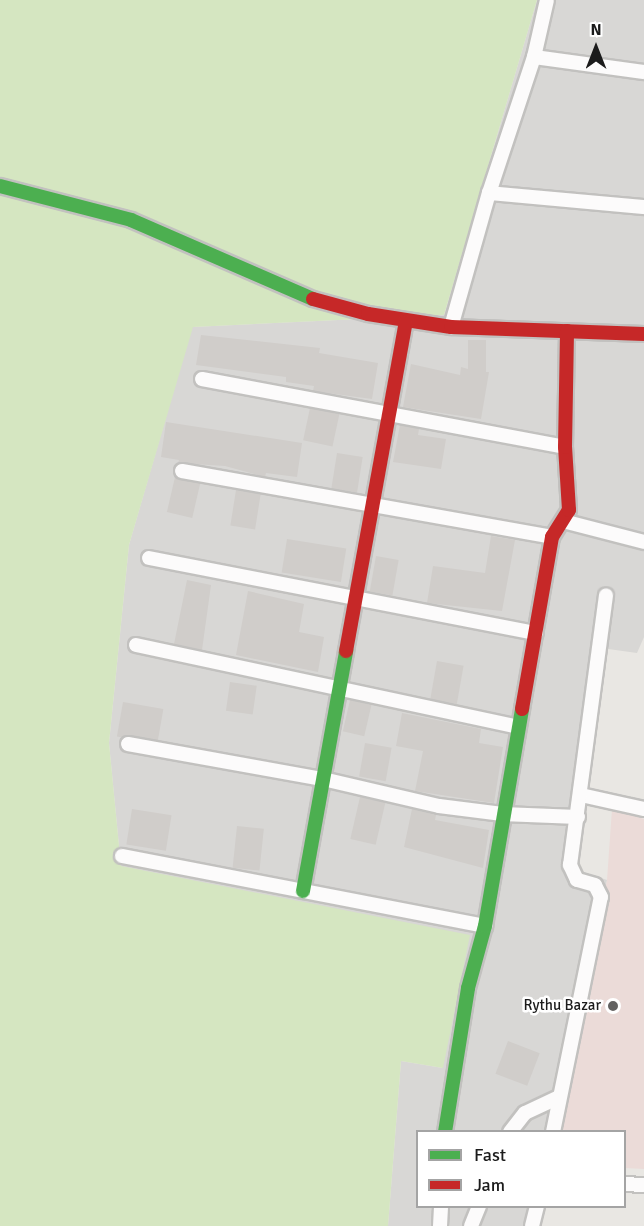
<!DOCTYPE html>
<html>
<head>
<meta charset="utf-8">
<style>
  body { margin:0 }
  #map { position:relative; width:644px; height:1226px; overflow:hidden; background:#e9e7e3; font-family:Signika,sans-serif }
  div>[style] { position:absolute }
  .residential>* { inset:0; background:#d8d7d5 }
  .commercial>* { inset:0; background:#ebdbd8 }
  .grass>* { inset:0; background:#d5e6c1 }
  .building>* { inset:0; background:#d0cdca; transform-origin:0 0 }
  .roads { filter:drop-shadow(2px 0 #c2c1bf) drop-shadow(-2px 0 #c2c1bf) drop-shadow(0 2px #c2c1bf) drop-shadow(0 -2px #c2c1bf) }
  .street>* { height:14px; margin:-7px; padding:0 7px; transform-origin:7px; border-radius:7px; background:#fcfbfb }
  .fast>* { height:14px; margin:-7px; padding:0 7px; transform-origin:7px; border-radius:7px; background:#4caf50 }
  .jam>* { height:14px; margin:-7px; padding:0 7px; transform-origin:7px; border-radius:7px; background:#c62828 }
  .dots>* { width:16px; height:16px; translate:-50% -50%; box-sizing:border-box; border:3px solid #fff; border-radius:50% }
  span { translate:-50% -50%; white-space:nowrap; text-align:center; line-height:1.15; -webkit-text-stroke:5px #fff; paint-order:stroke }
  .poi-label { font-size:15px; color:#1b1b1b }
  .right { translate:-100% -50%; text-align:right }
  .legend { position:absolute; left:416px; top:1130px; width:210px; height:78px; box-sizing:border-box; background:#fff; border:2px solid #a4a4a4; margin:0; padding:8px 10px; list-style:none; font-size:18px; color:#1b1b1b }
  .legend li { display:flex; align-items:center; gap:12px; height:30px }
  .legend b { width:30px; border:2px solid #a4a4a4 }
  .north { position:absolute; left:566px; top:18px; width:60px; height:60px; -webkit-text-stroke:4px #fff; paint-order:stroke; rotate:0deg; font-size:16px; font-weight:700; line-height:24px; text-align:center; color:#1b1b1b }
  .north::after { content:''; display:block; margin:auto; width:21px; height:27px; background:#1b1b1b; clip-path:polygon(50% 0,100% 100%,50% 72%,0 100%) }
</style>
</head>
<body>
<div id="map">
  <div class="residential">
    <i style="clip-path:polygon(537px 0,644px 0,644px 637px,637px 653px,594px 647px,562px 865px,607px 880px,558px 1131px,418px 1132px,418px 1206px,544px 1207px,541px 1226px,388px 1226px,401px 1061px,443px 1068px,121px 866px,109px 743px,129px 545px,192px 327px,444px 315px)"></i>
  </div>
  <div class="commercial">
    <i style="clip-path:polygon(612px 809px,644px 819px,644px 1169px,625px 1168px,624px 1132px,558px 1132px,607px 880px)"></i>
  </div>
  <div class="grass">
    <i style="clip-path:polygon(0 0,537px 0,444px 315px,193px 327px,129px 545px,109px 743px,121px 866px,470px 935px,443px 1068px,401px 1061px,388px 1226px,0 1226px)"></i>
  </div>
  <div class="building">
    <i style="clip-path:polygon(201px 335px,320px 348px,319px 353px,378px 363px,372px 399px,313px 391px,314px 386px,286px 382px,286px 377px,196px 365px)"></i>
    <i style="clip-path:polygon(468px 340px,486px 340px,486px 372px,489px 372px,481px 419px,403px 407px,411px 364px,460px 375px,461px 367px,468px 369px)"></i>
    <i style="left:310px;top:408px;width:30px;height:33px;rotate:12deg"></i>
    <i style="clip-path:polygon(166px 422px,302px 443px,297px 477px,266px 473px,265px 477px,225px 466px,178px 463px,179px 460px,161px 457px)"></i>
    <i style="clip-path:polygon(400px 425px,419px 429px,418px 435px,446px 439px,441px 469px,393px 462px)"></i>
    <i style="left:337px;top:453px;width:26px;height:36px;rotate:9deg"></i>
    <i style="left:175px;top:477px;width:26px;height:36px;rotate:13deg"></i>
    <i style="left:236px;top:490px;width:25px;height:36px;rotate:9deg"></i>
    <i style="clip-path:polygon(491px 536px,515px 540px,502px 611px,427px 603px,433px 566px,485px 573px)"></i>
    <i style="left:287px;top:539px;width:60px;height:34px;rotate:9deg"></i>
    <i style="left:376px;top:556px;width:23px;height:36px;rotate:10deg"></i>
    <i style="clip-path:polygon(187px 580px,211px 585px,202px 650px,174px 644px)"></i>
    <i style="clip-path:polygon(248px 591px,304px 604px,299px 632px,324px 637px,318px 672px,236px 655px)"></i>
    <i style="left:437px;top:661px;width:27px;height:39px;rotate:10deg"></i>
    <i style="left:230px;top:682px;width:27px;height:29px;rotate:8deg"></i>
    <i style="left:350px;top:700px;width:22px;height:32px;rotate:13deg"></i>
    <i style="left:123px;top:702px;width:41px;height:35px;rotate:10deg"></i>
    <i style="clip-path:polygon(402px 713px,481px 729px,479px 743px,503px 747px,494px 803px,415px 791px,423px 751px,396px 746px)"></i>
    <i style="left:365px;top:743px;width:27px;height:34px;rotate:10deg"></i>
    <i style="left:360px;top:797px;width:26px;height:43px;rotate:13deg"></i>
    <i style="left:132px;top:809px;width:40px;height:36px;rotate:9deg"></i>
    <i style="clip-path:polygon(412px 809px,436px 815px,435px 820px,489px 830px,483px 868px,404px 847px)"></i>
    <i style="left:237px;top:826px;width:27px;height:42px;rotate:6deg"></i>
    <i style="left:508px;top:1041px;width:34px;height:35px;rotate:21deg"></i>
  </div>
  <div class="roads">
    <div class="street">
      <i style="left:534px;top:57px;width:111px;rotate:7.8deg"></i>
      <i style="left:489px;top:193px;width:156px;rotate:5.2deg"></i>
      <i style="left:451px;top:327px;width:139px;rotate:-74.2deg"></i>
      <i style="left:489px;top:193px;width:143px;rotate:-71.7deg"></i>
      <i style="left:534px;top:57px;width:58px;rotate:-77.2deg"></i>
      <i style="left:202px;top:379px;width:369px;rotate:10.6deg"></i>
      <i style="left:182px;top:471px;width:376px;rotate:10.1deg"></i>
      <i style="left:563px;top:521px;width:84px;rotate:14.5deg"></i>
      <i style="left:149px;top:558px;width:394px;rotate:11deg"></i>
      <i style="left:136px;top:645px;width:391px;rotate:12.1deg"></i>
      <i style="left:128px;top:744px;width:198px;rotate:10.2deg"></i>
      <i style="left:323px;top:779px;width:119px;rotate:13.1deg"></i>
      <i style="left:439px;top:806px;width:64px;rotate:7.2deg"></i>
      <i style="left:502px;top:814px;width:76px;rotate:2.3deg"></i>
      <i style="left:581px;top:795px;width:65px;rotate:12.5deg"></i>
      <i style="left:122px;top:856px;width:370px;rotate:10.9deg"></i>
      <i style="left:510px;top:1132px;width:24px;rotate:-52deg"></i>
      <i style="left:525px;top:1113px;width:38px;rotate:-25deg"></i>
      <i style="left:553px;top:1132px;width:240px;rotate:-78.5deg"></i>
      <i style="left:601px;top:897px;width:13px;rotate:-117deg"></i>
      <i style="left:595px;top:885px;width:19px;rotate:-164deg"></i>
      <i style="left:577px;top:880px;width:17px;rotate:-115deg"></i>
      <i style="left:570px;top:865px;width:272px;rotate:-82.4deg"></i>
      <i style="left:624px;top:1184px;width:20px;rotate:3deg"></i>
      <i style="left:440px;top:1226px;width:20px;rotate:-87deg"></i>
      <i style="left:471px;top:1226px;width:22px;rotate:-68deg"></i>
      <i style="left:532px;top:1226px;width:21px;rotate:-76deg"></i>
    </div>
    <div class="fast">
      <i style="left:0;top:186px;width:135px;rotate:14.5deg"></i>
      <i style="left:131px;top:220px;width:198px;rotate:23.5deg"></i>
      <i style="left:303px;top:891px;width:244px;rotate:-79.8deg"></i>
      <i style="left:445px;top:1132px;width:146px;rotate:-80.9deg"></i>
      <i style="left:468px;top:988px;width:64px;rotate:-74.7deg"></i>
      <i style="left:485px;top:926px;width:220px;rotate:-80.3deg"></i>
    </div>
    <div class="jam">
      <i style="left:313px;top:299px;width:57px;rotate:15.3deg"></i>
      <i style="left:368px;top:314px;width:84px;rotate:8.9deg"></i>
      <i style="left:451px;top:327px;width:193px;rotate:2.1deg"></i>
      <i style="left:346px;top:651px;width:334px;rotate:-79.7deg"></i>
      <i style="left:522px;top:709px;width:175px;rotate:-80.1deg"></i>
      <i style="left:552px;top:537px;width:32px;rotate:-58deg"></i>
      <i style="left:569px;top:510px;width:63px;rotate:-93.6deg"></i>
      <i style="left:565px;top:447px;width:116px;rotate:-89deg"></i>
    </div>
  </div>
  <div class="dots">
    <i style="left:613px;top:1006px;background:#636261"></i>
  </div>
  <div class="poi-label">
    <span class="right" style="left:601px;top:1006px">Rythu Bazar</span>
  </div>
  <ul class="legend">
  <li><b style="height:8px;background:#4caf50"></b>Fast</li>
  <li><b style="height:8px;background:#c62828"></b>Jam</li>
  </ul>
  <div class="north">N</div>
</div>
</body>
</html>
